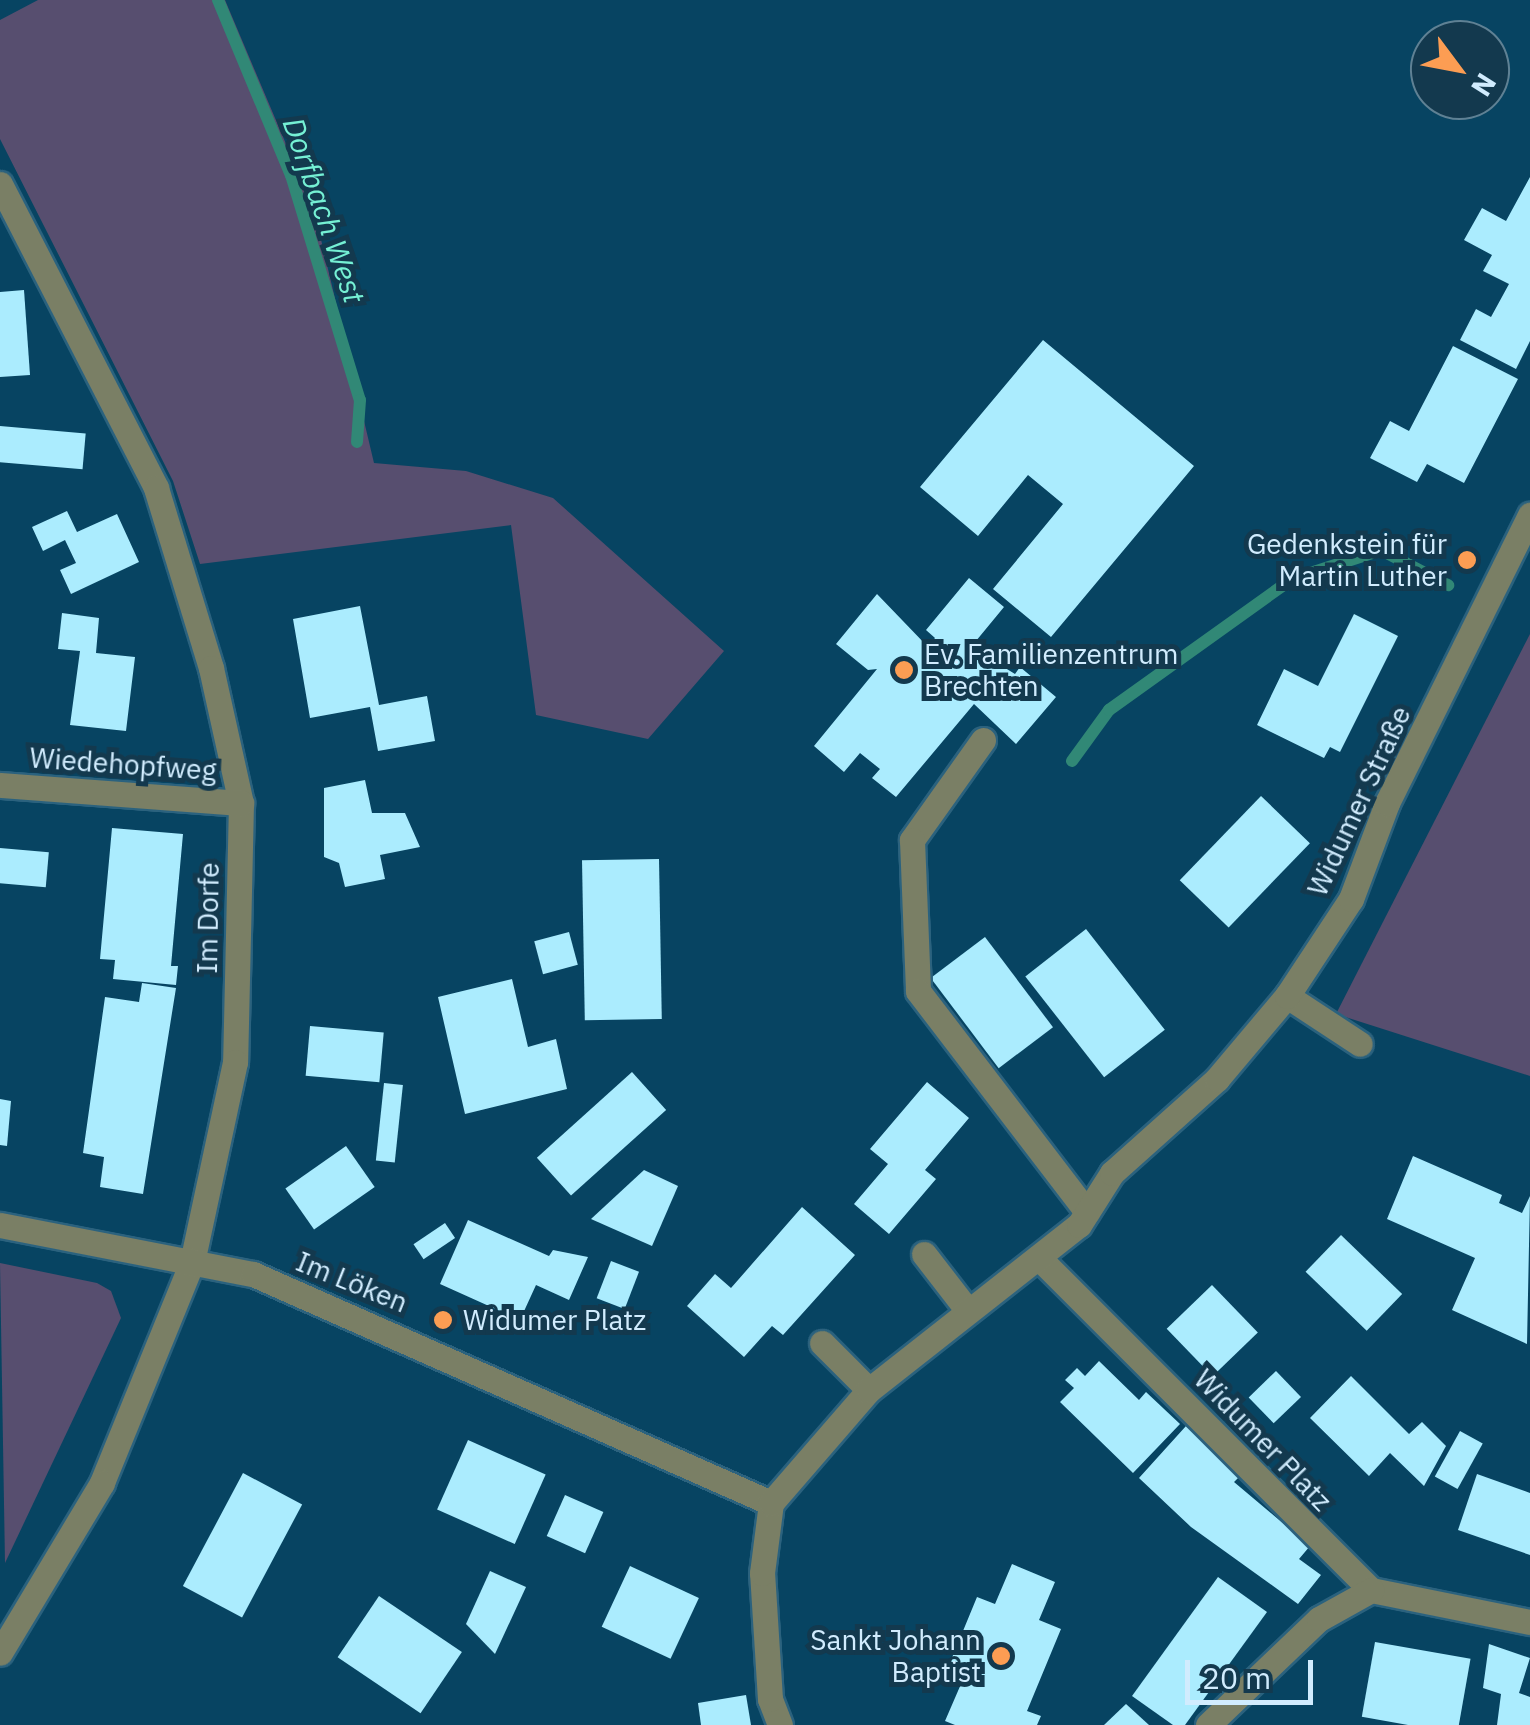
<!DOCTYPE html>
<html>
<head>
<meta charset="utf-8">
<style>
  body { margin:0 }
  #map { position:relative; width:1530px; height:1725px; overflow:hidden; background:#074462; font-family:"IBM Plex Sans",sans-serif }
  div>[style] { position:absolute }
  .green>* { inset:0; background:#574e6f }
  .stream>* { height:12px; margin:-6px; padding:0 6px; transform-origin:6px; border-radius:6px; background:#318876 }
  .building>* { inset:0; background:#abecfe; transform-origin:0 0 }
  .roads { filter:drop-shadow(2px 0 #2b627e) drop-shadow(-2px 0 #2b627e) drop-shadow(0 2px #2b627e) drop-shadow(0 -2px #2b627e) }
  .minor>* { height:25px; margin:-12.5px; padding:0 12.5px; transform-origin:12.5px; border-radius:12.5px; background:#7a7f65 }
  .dots>* { width:28px; height:28px; translate:-50% -50%; box-sizing:border-box; border:5px solid #13394e; border-radius:50% }
  span { translate:-50% -50%; white-space:nowrap; text-align:center; line-height:1.15; -webkit-text-stroke:10px #13394e; paint-order:stroke }
  .poi-label { font-size:28px; color:#d1ecfe }
  .right { translate:-100% -50%; text-align:right }
  .left { translate:0 -50%; text-align:left }
  .street-label { font-size:28px; color:#d1ecfe }
  .water-label { font-size:30px; color:#75f0d4; font-style:italic }
  .north { position:absolute; left:1410px; top:20px; width:100px; height:100px; box-sizing:border-box; background:#13394e; border:2px solid #5f8194; border-radius:50%; rotate:122deg; font-size:28px; font-weight:700; line-height:40px; text-align:center; color:#d1ecfe }
  .north::after { content:''; display:block; margin:auto; width:35px; height:45px; background:#fc9d53; clip-path:polygon(50% 0,100% 100%,50% 72%,0 100%) }
  .scale { position:absolute; left:1185px; top:1660px; width:128px; height:45px; box-sizing:border-box; border:5px solid #d1ecfe; border-top:0; padding-left:12px; font-size:30px; line-height:35px; white-space:nowrap; color:#d1ecfe; -webkit-text-stroke:8px #13394e; paint-order:stroke }
</style>
</head>
<body>
<div id="map">
  <div class="green">
    <i style="clip-path:polygon(38px 0,225px 0,314px 210px,374px 463px,466px 471px,553px 498px,724px 651px,648px 739px,536px 715px,511px 525px,200px 564px,173px 481px,0 139px,0 20px)"></i>
    <i style="clip-path:polygon(1530px 634px,1530px 1076px,1336px 1014px)"></i>
    <i style="clip-path:polygon(0 1263px,97px 1283px,111px 1291px,121px 1318px,5px 1563px)"></i>
  </div>
  <div class="stream">
    <i style="left:218px;top:0;width:190px;rotate:67.4deg"></i>
    <i style="left:291px;top:175px;width:235px;rotate:73deg"></i>
    <i style="left:360px;top:400px;width:42px;rotate:94.1deg"></i>
    <i style="left:1072px;top:761px;width:63px;rotate:-54deg"></i>
    <i style="left:1109px;top:710px;width:225px;rotate:-35.6deg"></i>
    <i style="left:1292px;top:579px;width:94px;rotate:-18deg"></i>
    <i style="left:1381px;top:550px;width:76px;rotate:27.6deg"></i>
  </div>
  <div class="building">
    <i style="clip-path:polygon(1530px 177px,1530px 341px,1516px 369px,1460px 340px,1476px 309px,1491px 317px,1509px 284px,1483px 271px,1492px 255px,1464px 240px,1482px 208px,1506px 221px)"></i>
    <i style="clip-path:polygon(24px 290px,30px 375px,0 377px,0 292px)"></i>
    <i style="clip-path:polygon(1043px 340px,1194px 466px,1051px 637px,993px 589px,1063px 504px,1028px 475px,978px 536px,920px 487px)"></i>
    <i style="clip-path:polygon(1453px 346px,1518px 379px,1464px 483px,1427px 464px,1417px 482px,1370px 458px,1390px 421px,1409px 431px)"></i>
    <i style="left:0;top:426px;width:86px;height:36px;rotate:5deg"></i>
    <i style="clip-path:polygon(67px 511px,77px 532px,117px 514px,139px 562px,71px 594px,60px 570px,76px 563px,65px 540px,43px 551px,32px 527px)"></i>
    <i style="clip-path:polygon(969px 578px,1004px 607px,971px 647px,1015px 674px,1020px 667px,1056px 697px,1016px 744px,974px 704px,896px 797px,872px 778px,880px 769px,860px 753px,844px 772px,814px 746px,877px 669px,868px 670px,836px 644px,877px 594px,928px 647px,935px 638px,926px 630px)"></i>
    <i style="clip-path:polygon(360px 606px,379px 705px,427px 696px,435px 741px,378px 751px,370px 707px,310px 718px,293px 619px)"></i>
    <i style="clip-path:polygon(62px 613px,99px 618px,96px 653px,135px 657px,126px 731px,70px 725px,80px 651px,58px 649px)"></i>
    <i style="clip-path:polygon(1354px 614px,1398px 636px,1340px 752px,1330px 747px,1324px 758px,1257px 725px,1284px 669px,1318px 686px)"></i>
    <i style="clip-path:polygon(365px 780px,372px 813px,405px 813px,420px 847px,380px 855px,385px 879px,345px 887px,339px 863px,324px 857px,324px 788px)"></i>
    <i style="left:1261px;top:796px;width:68px;height:117px;rotate:44deg"></i>
    <i style="clip-path:polygon(112px 828px,183px 834px,171px 966px,178px 966px,176px 985px,113px 979px,115px 960px,100px 959px)"></i>
    <i style="left:0;top:848px;width:49px;height:35px;rotate:5deg"></i>
    <i style="left:659px;top:859px;width:160px;height:77px;rotate:89deg"></i>
    <i style="left:1086px;top:929px;width:128px;height:77px;rotate:52deg"></i>
    <i style="left:569px;top:932px;width:34px;height:36px;rotate:75deg"></i>
    <i style="left:985px;top:937px;width:113px;height:68px;rotate:53deg"></i>
    <i style="clip-path:polygon(512px 979px,528px 1047px,556px 1039px,567px 1089px,465px 1114px,438px 997px)"></i>
    <i style="clip-path:polygon(142px 983px,176px 988px,143px 1194px,100px 1187px,104px 1157px,83px 1153px,105px 997px,139px 1002px)"></i>
    <i style="left:310px;top:1026px;width:74px;height:50px;rotate:5deg"></i>
    <i style="left:632px;top:1072px;width:51px;height:128px;rotate:48deg"></i>
    <i style="clip-path:polygon(927px 1082px,969px 1118px,925px 1170px,936px 1179px,889px 1234px,854px 1204px,888px 1164px,870px 1149px)"></i>
    <i style="left:384px;top:1083px;width:19px;height:78px;rotate:6deg"></i>
    <i style="clip-path:polygon(0 1099px,11px 1101px,7px 1146px,0 1145px)"></i>
    <i style="left:346px;top:1146px;width:50px;height:74px;rotate:55deg"></i>
    <i style="clip-path:polygon(1413px 1156px,1502px 1195px,1499px 1203px,1522px 1213px,1530px 1196px,1527px 1344px,1452px 1310px,1475px 1258px,1387px 1219px)"></i>
    <i style="clip-path:polygon(644px 1170px,678px 1186px,652px 1246px,591px 1219px)"></i>
    <i style="clip-path:polygon(802px 1207px,855px 1255px,783px 1335px,772px 1326px,744px 1357px,687px 1306px,715px 1274px,731px 1288px)"></i>
    <i style="clip-path:polygon(468px 1220px,549px 1256px,553px 1250px,588px 1257px,569px 1300px,536px 1285px,520px 1320px,440px 1284px)"></i>
    <i style="left:445px;top:1223px;width:18px;height:38px;rotate:56deg"></i>
    <i style="left:1341px;top:1235px;width:85px;height:51px;rotate:44deg"></i>
    <i style="left:611px;top:1261px;width:30px;height:40px;rotate:21deg"></i>
    <i style="left:1212px;top:1285px;width:66px;height:63px;rotate:46deg"></i>
    <i style="clip-path:polygon(1099px 1361px,1139px 1400px,1146px 1392px,1180px 1424px,1133px 1473px,1060px 1402px,1074px 1388px,1065px 1380px,1077px 1368px,1085px 1376px)"></i>
    <i style="left:1276px;top:1371px;width:36px;height:38px;rotate:46deg"></i>
    <i style="clip-path:polygon(1351px 1376px,1409px 1434px,1422px 1422px,1446px 1446px,1424px 1486px,1390px 1453px,1369px 1476px,1310px 1418px)"></i>
    <i style="clip-path:polygon(1186px 1426px,1240px 1476px,1234px 1482px,1310px 1546px,1299px 1559px,1321px 1575px,1298px 1604px,1191px 1527px,1139px 1478px)"></i>
    <i style="left:1460px;top:1431px;width:26px;height:52px;rotate:29deg"></i>
    <i style="left:468px;top:1440px;width:85px;height:76px;rotate:24deg"></i>
    <i style="left:243px;top:1473px;width:67px;height:128px;rotate:28deg"></i>
    <i style="clip-path:polygon(1477px 1474px,1530px 1493px,1530px 1555px,1458px 1530px)"></i>
    <i style="left:565px;top:1495px;width:42px;height:45px;rotate:24deg"></i>
    <i style="clip-path:polygon(1012px 1564px,1055px 1582px,1039px 1620px,1061px 1629px,1027px 1711px,1041px 1716px,1037px 1725px,955px 1725px,945px 1721px,961px 1684px,944px 1677px,977px 1597px,995px 1604px)"></i>
    <i style="left:630px;top:1566px;width:76px;height:67px;rotate:25deg"></i>
    <i style="clip-path:polygon(490px 1571px,526px 1587px,495px 1654px,466px 1624px)"></i>
    <i style="clip-path:polygon(1218px 1577px,1267px 1612px,1185px 1725px,1173px 1725px,1132px 1696px)"></i>
    <i style="left:379px;top:1596px;width:100px;height:74px;rotate:34deg"></i>
    <i style="left:1375px;top:1642px;width:97px;height:76px;rotate:10deg"></i>
    <i style="clip-path:polygon(1489px 1644px,1530px 1658px,1519px 1693px,1530px 1697px,1530px 1725px,1497px 1725px,1501px 1694px,1483px 1688px)"></i>
    <i style="clip-path:polygon(746px 1695px,751px 1725px,701px 1725px,698px 1703px)"></i>
    <i style="clip-path:polygon(1126px 1704px,1149px 1725px,1104px 1725px)"></i>
  </div>
  <div class="roads">
    <div class="minor">
      <i style="left:0;top:184px;width:342px;rotate:62.8deg"></i>
      <i style="left:156px;top:488px;width:188px;rotate:73deg"></i>
      <i style="left:211px;top:668px;width:138px;rotate:77.5deg"></i>
      <i style="left:241px;top:803px;width:259px;rotate:91.3deg"></i>
      <i style="left:235px;top:1062px;width:205px;rotate:102.1deg"></i>
      <i style="left:192px;top:1262px;width:239px;rotate:112.2deg"></i>
      <i style="left:102px;top:1483px;width:198px;rotate:121deg"></i>
      <i style="left:983px;top:740px;width:123px;rotate:125.4deg"></i>
      <i style="left:912px;top:840px;width:151px;rotate:87.7deg"></i>
      <i style="left:918px;top:991px;width:278px;rotate:52.6deg"></i>
      <i style="left:0;top:785px;width:242px;rotate:4.3deg"></i>
      <i style="left:1287px;top:996px;width:87px;rotate:33.3deg"></i>
      <i style="left:0;top:1225px;width:258px;rotate:11deg"></i>
      <i style="left:253px;top:1274px;width:566px;rotate:23.85deg"></i>
      <i style="left:924px;top:1254px;width:67px;rotate:52.3deg"></i>
      <i style="left:1040px;top:1259px;width:468px;rotate:45deg"></i>
      <i style="left:822px;top:1343px;width:66px;rotate:45deg"></i>
      <i style="left:1371px;top:1590px;width:162px;rotate:11.4deg"></i>
      <i style="left:780px;top:1725px;width:28px;rotate:-111deg"></i>
      <i style="left:770px;top:1699px;width:126px;rotate:-93.6deg"></i>
      <i style="left:762px;top:1573px;width:71px;rotate:-82.7deg"></i>
      <i style="left:771px;top:1503px;width:150px;rotate:-49.1deg"></i>
      <i style="left:869px;top:1390px;width:267px;rotate:-38.2deg"></i>
      <i style="left:1079px;top:1225px;width:62px;rotate:-57.6deg"></i>
      <i style="left:1112px;top:1173px;width:141px;rotate:-41.8deg"></i>
      <i style="left:1217px;top:1079px;width:109px;rotate:-49.9deg"></i>
      <i style="left:1287px;top:996px;width:116px;rotate:-56.6deg"></i>
      <i style="left:1351px;top:899px;width:103px;rotate:-69.4deg"></i>
      <i style="left:1387px;top:803px;width:322px;rotate:-63.6deg"></i>
      <i style="left:1208px;top:1725px;width:153px;rotate:-43.7deg"></i>
      <i style="left:1319px;top:1619px;width:60px;rotate:-29.1deg"></i>
    </div>
  </div>
  <div class="dots">
    <i style="left:1467px;top:560px;background:#fc9d53"></i>
    <i style="left:904px;top:670px;background:#fc9d53"></i>
    <i style="left:443px;top:1320px;background:#fc9d53"></i>
    <i style="left:1001px;top:1656px;background:#fc9d53"></i>
  </div>
  <div class="poi-label">
    <span class="right" style="left:1447px;top:560px">Gedenkstein für<br>Martin Luther</span>
    <span class="left" style="left:924px;top:670px">Ev. Familienzentrum<br>Brechten</span>
    <span class="left" style="left:463px;top:1320px">Widumer Platz</span>
    <span class="right" style="left:981px;top:1656px">Sankt Johann<br>Baptist</span>
  </div>
  <div class="street-label">
    <span style="left:123px;top:764px;rotate:4deg">Wiedehopfweg</span>
    <span style="left:1359px;top:801px;rotate:-65deg">Widumer Straße</span>
    <span style="left:208px;top:918px;rotate:-89deg">Im Dorfe</span>
    <span style="left:352px;top:1282px;rotate:22deg">Im Löken</span>
    <span style="left:1263px;top:1440px;rotate:46deg">Widumer Platz</span>
  </div>
  <div class="water-label">
    <span style="left:324px;top:210px;rotate:71deg">Dorfbach West</span>
  </div>
  <div class="north">N</div>
  <div class="scale">20 m</div>
</div>
</body>
</html>
